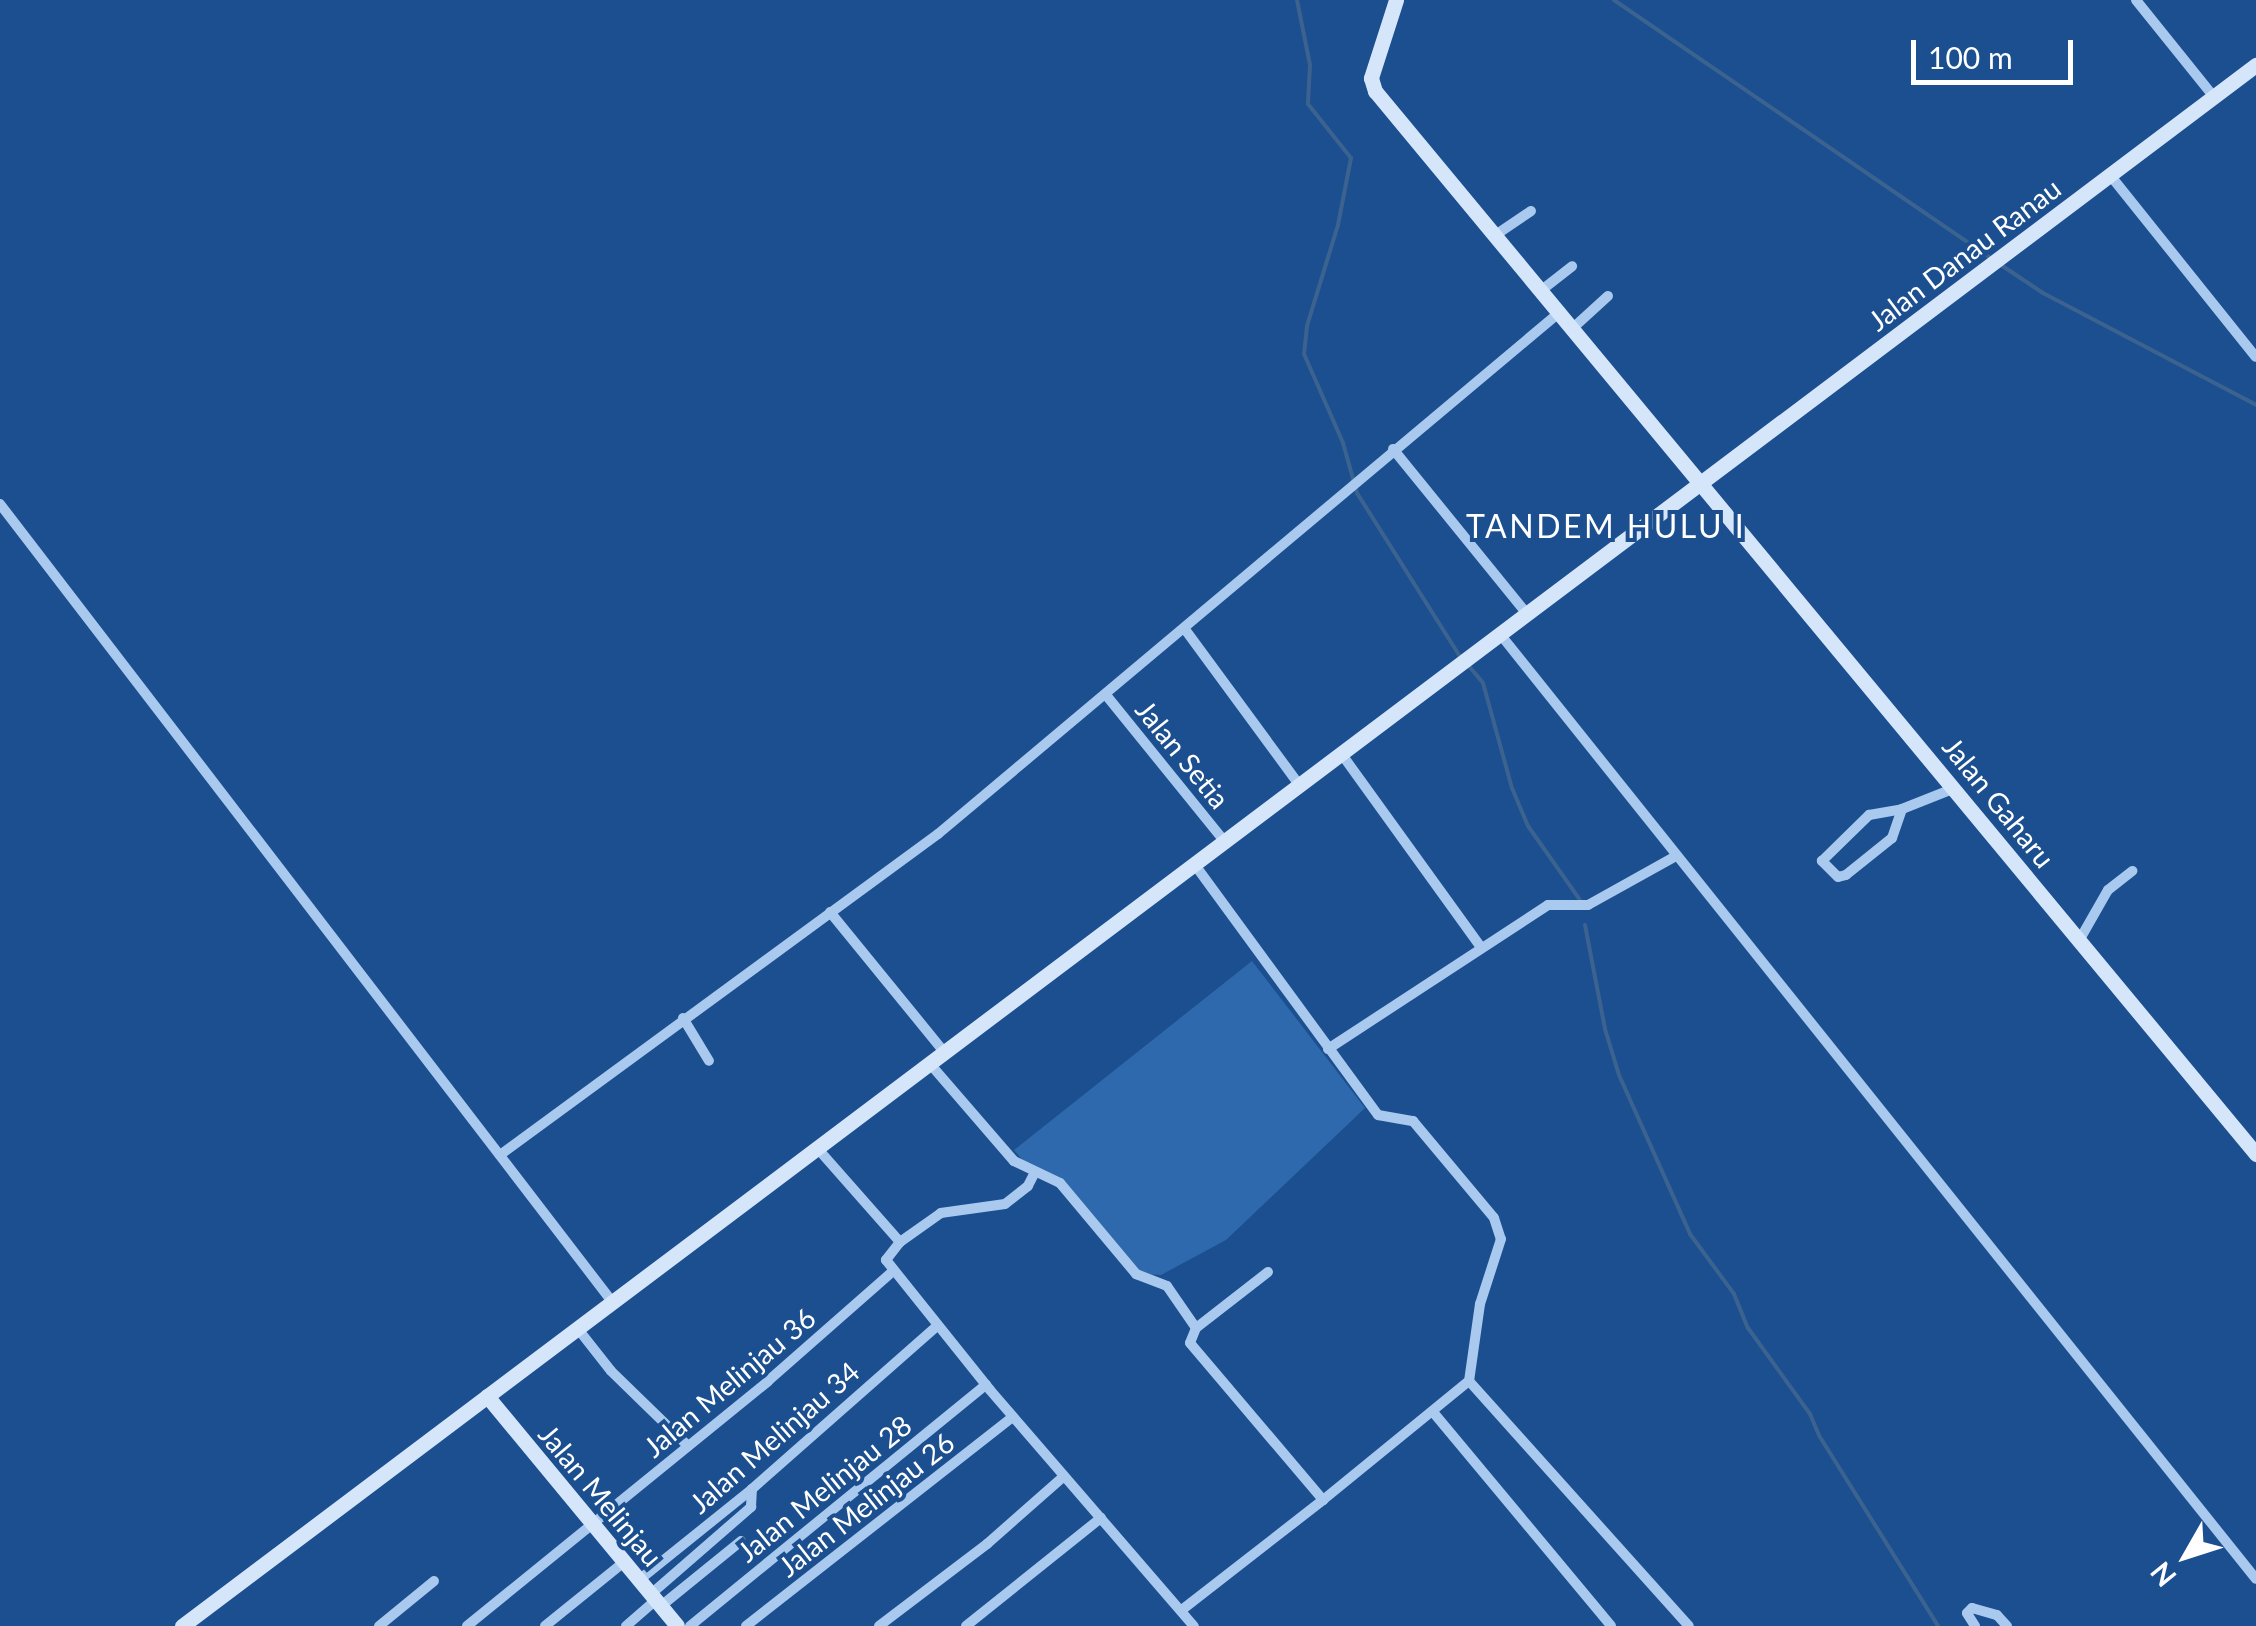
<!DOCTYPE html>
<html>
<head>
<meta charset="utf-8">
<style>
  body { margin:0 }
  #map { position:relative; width:2256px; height:1626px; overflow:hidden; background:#1b4f8f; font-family:Lato,sans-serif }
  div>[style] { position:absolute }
  .green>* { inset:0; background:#2e69ad }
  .stream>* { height:4px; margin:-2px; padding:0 2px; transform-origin:2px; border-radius:2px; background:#3c6290 }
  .street>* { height:10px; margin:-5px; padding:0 5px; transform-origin:5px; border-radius:5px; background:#a9c9ee }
  .secondary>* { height:15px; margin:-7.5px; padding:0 7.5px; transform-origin:7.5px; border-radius:7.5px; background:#d6e6fa }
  span { translate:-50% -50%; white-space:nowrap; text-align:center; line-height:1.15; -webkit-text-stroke:8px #1b4f8f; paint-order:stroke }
  .street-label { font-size:28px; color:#fff }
  .quarter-label { font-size:32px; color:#fff; letter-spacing:2.5px }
  .north { position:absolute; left:2136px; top:1506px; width:100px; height:100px; -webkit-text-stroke:8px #1b4f8f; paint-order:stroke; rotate:231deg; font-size:28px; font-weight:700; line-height:40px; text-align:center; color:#fff }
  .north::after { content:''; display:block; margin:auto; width:35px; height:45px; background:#fff; clip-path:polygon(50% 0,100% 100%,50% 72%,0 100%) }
  .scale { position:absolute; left:1911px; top:40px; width:162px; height:45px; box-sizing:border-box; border:5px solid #fff; border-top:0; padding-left:12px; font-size:30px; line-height:35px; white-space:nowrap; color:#fff; -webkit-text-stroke:8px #1b4f8f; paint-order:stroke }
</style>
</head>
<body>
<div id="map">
  <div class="green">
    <i style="clip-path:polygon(1252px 961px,1365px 1108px,1226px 1240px,1161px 1275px,1142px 1274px,1057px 1177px,1025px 1163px,1014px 1150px)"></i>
  </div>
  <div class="stream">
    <i style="left:1297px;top:0;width:66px;rotate:78.7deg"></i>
    <i style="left:1310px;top:65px;width:39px;rotate:93deg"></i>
    <i style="left:1308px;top:104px;width:69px;rotate:51.5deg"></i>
    <i style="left:1351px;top:158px;width:68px;rotate:101deg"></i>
    <i style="left:1338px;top:225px;width:106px;rotate:107.1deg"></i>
    <i style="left:1307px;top:326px;width:28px;rotate:96deg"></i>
    <i style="left:1304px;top:354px;width:97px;rotate:66.3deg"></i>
    <i style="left:1343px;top:443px;width:52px;rotate:74.4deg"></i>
    <i style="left:1357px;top:493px;width:195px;rotate:57.8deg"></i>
    <i style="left:1614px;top:0;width:455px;rotate:34.4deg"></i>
    <i style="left:1998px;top:263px;width:54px;rotate:33.7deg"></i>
    <i style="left:2043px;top:293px;width:241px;rotate:27.7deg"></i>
    <i style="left:1468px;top:665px;width:23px;rotate:50deg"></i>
    <i style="left:1483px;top:683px;width:109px;rotate:74.6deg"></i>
    <i style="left:1512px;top:788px;width:41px;rotate:67.2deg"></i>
    <i style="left:1528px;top:826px;width:90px;rotate:54.9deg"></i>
    <i style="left:1585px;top:925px;width:106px;rotate:79.1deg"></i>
    <i style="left:1605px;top:1029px;width:48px;rotate:73.1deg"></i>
    <i style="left:1619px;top:1075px;width:174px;rotate:65.9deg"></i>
    <i style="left:1690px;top:1234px;width:74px;rotate:53.7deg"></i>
    <i style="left:1734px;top:1294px;width:37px;rotate:68deg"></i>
    <i style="left:1748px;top:1328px;width:106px;rotate:54.2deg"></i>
    <i style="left:1810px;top:1414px;width:25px;rotate:67deg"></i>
    <i style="left:1820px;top:1437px;width:223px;rotate:58deg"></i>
  </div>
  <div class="street">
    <i style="left:2136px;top:0;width:124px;rotate:51.2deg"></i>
    <i style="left:2110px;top:175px;width:233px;rotate:51.3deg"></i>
    <i style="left:1497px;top:234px;width:41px;rotate:-34.1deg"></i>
    <i style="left:1543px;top:289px;width:37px;rotate:-38deg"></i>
    <i style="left:1574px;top:327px;width:46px;rotate:-42.4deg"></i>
    <i style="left:1393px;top:449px;width:213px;rotate:50.9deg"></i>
    <i style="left:0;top:504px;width:1007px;rotate:52.5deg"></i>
    <i style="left:1184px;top:628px;width:196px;rotate:53.7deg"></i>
    <i style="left:1500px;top:634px;width:1210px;rotate:51.34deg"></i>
    <i style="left:1106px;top:695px;width:189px;rotate:51deg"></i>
    <i style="left:1343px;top:756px;width:234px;rotate:54.2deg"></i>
    <i style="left:1902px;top:809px;width:31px;rotate:109deg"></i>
    <i style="left:1892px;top:838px;width:59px;rotate:141.2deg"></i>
    <i style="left:1846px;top:875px;width:8px;rotate:166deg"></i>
    <i style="left:1838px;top:877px;width:23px;rotate:-135deg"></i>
    <i style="left:1822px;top:861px;width:66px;rotate:-44.4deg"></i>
    <i style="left:1869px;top:815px;width:34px;rotate:-10deg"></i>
    <i style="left:1902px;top:809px;width:57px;rotate:-21.6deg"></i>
    <i style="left:1195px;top:865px;width:310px;rotate:53.8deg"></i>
    <i style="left:1378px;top:1115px;width:36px;rotate:10deg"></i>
    <i style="left:1413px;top:1121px;width:126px;rotate:50.1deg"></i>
    <i style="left:1494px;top:1218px;width:22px;rotate:72deg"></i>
    <i style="left:1501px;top:1239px;width:68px;rotate:107.9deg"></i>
    <i style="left:1480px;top:1304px;width:78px;rotate:98.1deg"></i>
    <i style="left:1469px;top:1381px;width:329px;rotate:48.1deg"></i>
    <i style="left:830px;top:912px;width:182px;rotate:50.8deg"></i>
    <i style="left:2080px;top:939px;width:56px;rotate:-60.3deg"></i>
    <i style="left:2108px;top:890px;width:31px;rotate:-38deg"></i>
    <i style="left:683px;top:1018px;width:50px;rotate:58.8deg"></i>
    <i style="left:1328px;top:1049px;width:263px;rotate:-33.2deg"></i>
    <i style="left:1548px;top:905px;width:40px"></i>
    <i style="left:1588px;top:905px;width:101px;rotate:-29.1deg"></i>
    <i style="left:931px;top:1065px;width:127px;rotate:49.2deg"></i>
    <i style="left:1014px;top:1161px;width:51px;rotate:25.6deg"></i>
    <i style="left:1060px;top:1183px;width:119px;rotate:50.1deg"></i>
    <i style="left:1136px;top:1274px;width:33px;rotate:21deg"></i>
    <i style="left:1167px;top:1286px;width:51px;rotate:55.4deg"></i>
    <i style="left:818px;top:1149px;width:124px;rotate:48.6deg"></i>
    <i style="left:500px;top:1155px;width:543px;rotate:-36.24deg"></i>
    <i style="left:938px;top:834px;width:813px;rotate:-40.01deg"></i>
    <i style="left:1035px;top:1172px;width:16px;rotate:117deg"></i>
    <i style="left:1028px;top:1186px;width:29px;rotate:142deg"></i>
    <i style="left:1005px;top:1204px;width:65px;rotate:172deg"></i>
    <i style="left:941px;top:1213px;width:50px;rotate:144.7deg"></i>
    <i style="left:900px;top:1242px;width:23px;rotate:128deg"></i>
    <i style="left:886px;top:1260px;width:166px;rotate:51.3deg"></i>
    <i style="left:990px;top:1390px;width:312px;rotate:49.2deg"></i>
    <i style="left:1268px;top:1272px;width:91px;rotate:142.1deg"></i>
    <i style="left:1196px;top:1328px;width:16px;rotate:112deg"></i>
    <i style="left:1190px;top:1343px;width:206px;rotate:49.7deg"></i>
    <i style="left:1323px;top:1500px;width:188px;rotate:-39.2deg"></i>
    <i style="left:578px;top:1329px;width:53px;rotate:51.8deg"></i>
    <i style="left:611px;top:1371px;width:107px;rotate:44.2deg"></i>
    <i style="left:1433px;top:1412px;width:278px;rotate:50.2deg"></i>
    <i style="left:639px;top:1580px;width:145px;rotate:-38.8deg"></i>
    <i style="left:752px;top:1489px;width:247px;rotate:-41.4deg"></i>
    <i style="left:651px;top:1594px;width:133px;rotate:-41deg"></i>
    <i style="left:751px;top:1507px;width:18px;rotate:-87deg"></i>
    <i style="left:661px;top:1606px;width:103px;rotate:-39.1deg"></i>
    <i style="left:1183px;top:1609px;width:177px;rotate:-37.9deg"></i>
    <i style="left:379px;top:1626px;width:71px;rotate:-39.3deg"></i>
    <i style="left:467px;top:1626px;width:388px;rotate:-39.1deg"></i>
    <i style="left:768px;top:1381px;width:165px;rotate:-41.3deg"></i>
    <i style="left:545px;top:1626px;width:102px;rotate:-39deg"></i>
    <i style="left:626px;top:1626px;width:40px;rotate:-41deg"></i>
    <i style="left:690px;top:1626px;width:382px;rotate:-39.2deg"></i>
    <i style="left:746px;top:1626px;width:339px;rotate:-38.1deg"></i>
    <i style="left:879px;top:1626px;width:136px;rotate:-37.2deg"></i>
    <i style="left:987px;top:1544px;width:101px;rotate:-41.4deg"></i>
    <i style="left:966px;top:1626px;width:173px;rotate:-38.7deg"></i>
    <i style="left:1975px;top:1626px;width:15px;rotate:-122deg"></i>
    <i style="left:1967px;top:1613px;width:7px;rotate:-45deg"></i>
    <i style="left:1972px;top:1608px;width:26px;rotate:16deg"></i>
    <i style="left:1997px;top:1615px;width:15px;rotate:48deg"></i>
  </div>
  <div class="secondary">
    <i style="left:1396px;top:0;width:82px;rotate:107.8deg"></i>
    <i style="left:1371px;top:78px;width:14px;rotate:73deg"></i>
    <i style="left:1375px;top:91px;width:1381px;rotate:50.35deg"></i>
    <i style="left:487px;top:1396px;width:298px;rotate:50.4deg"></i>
    <i style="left:182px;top:1626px;width:2596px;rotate:-36.97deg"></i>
  </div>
  <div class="street-label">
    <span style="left:1964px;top:254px;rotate:-37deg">Jalan Danau Ranau</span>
    <span style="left:1183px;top:754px;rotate:51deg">Jalan Setia</span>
    <span style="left:1999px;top:802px;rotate:51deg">Jalan Gaharu</span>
    <span style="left:729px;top:1382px;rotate:-40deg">Jalan Melinjau 36</span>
    <span style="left:774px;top:1437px;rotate:-41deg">Jalan Melinjau 34</span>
    <span style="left:824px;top:1488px;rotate:-39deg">Jalan Melinjau 28</span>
    <span style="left:601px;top:1495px;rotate:50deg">Jalan Melinjau</span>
    <span style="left:866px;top:1504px;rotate:-38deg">Jalan Melinjau 26</span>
  </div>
  <div class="quarter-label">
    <span style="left:1606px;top:526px">TANDEM HULU I</span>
  </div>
  <div class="north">N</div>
  <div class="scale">100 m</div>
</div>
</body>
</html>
